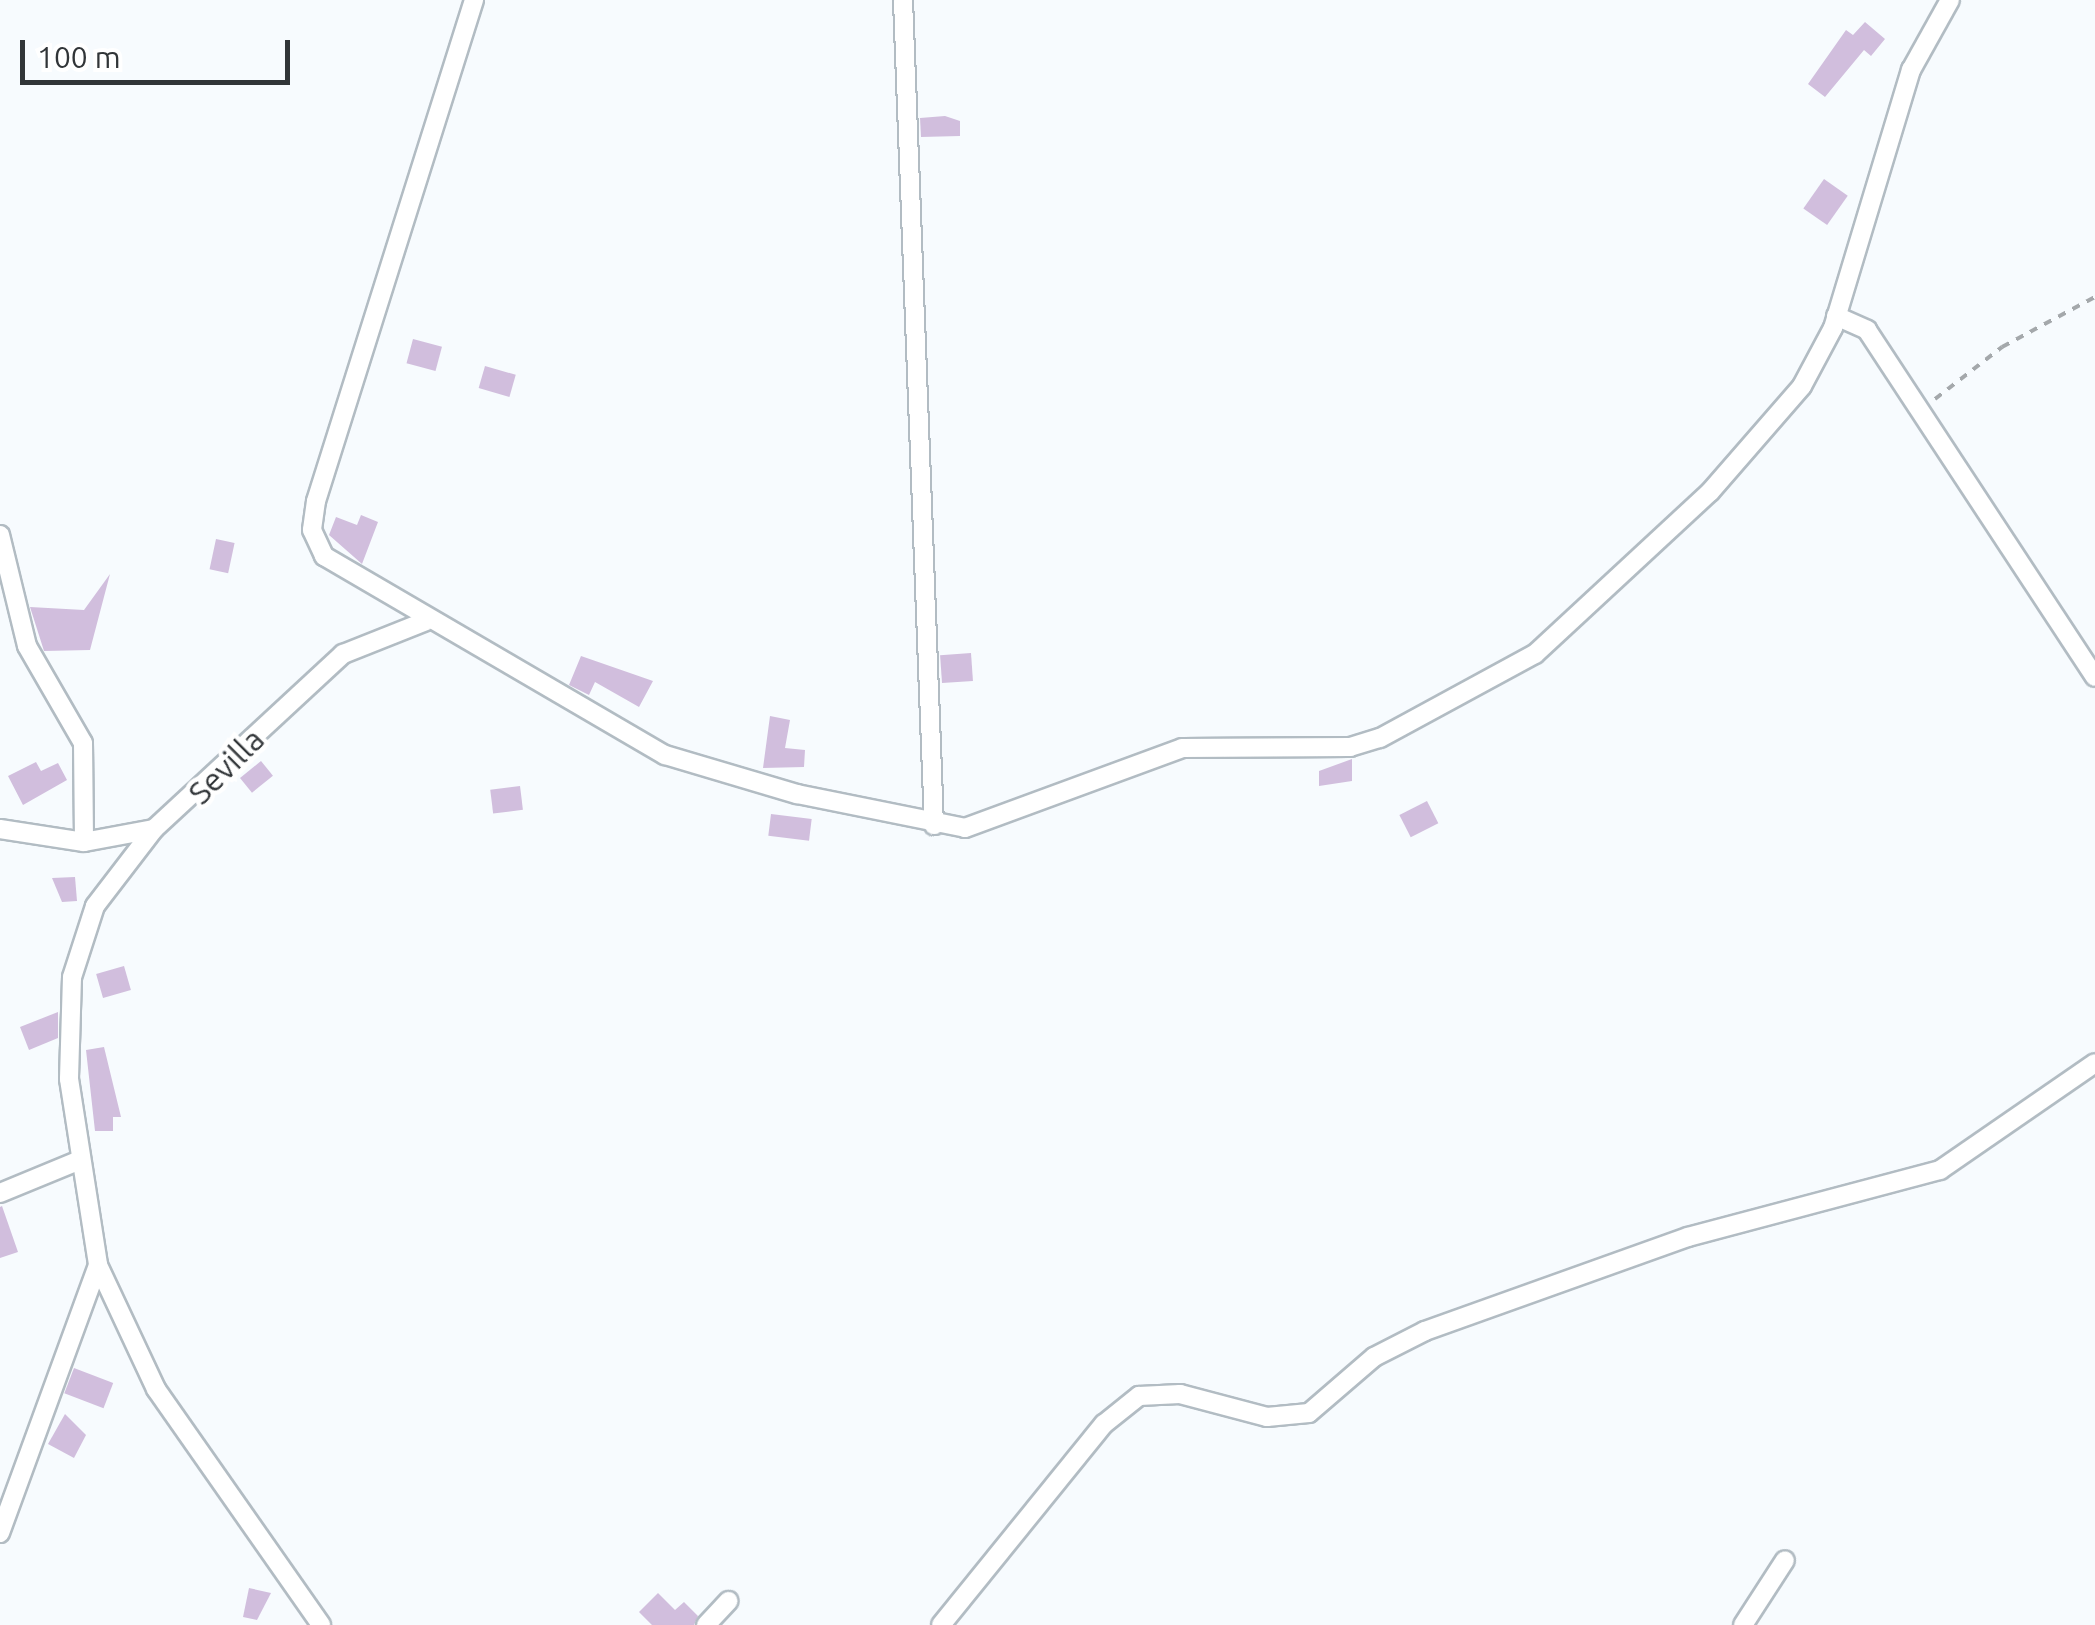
<!DOCTYPE html>
<html>
<head>
<meta charset="utf-8">
<style>
  body { margin:0 }
  #map { position:relative; width:2095px; height:1625px; overflow:hidden; background:#f7fbfe; font-family:Ubuntu,sans-serif }
  div>[style] { position:absolute }
  .building>* { inset:0; background:#d1bedd; transform-origin:0 0 }
  .path>* { height:4px; margin-top:-2px; transform-origin:0; background:repeating-linear-gradient(90deg,#a4a8ab 0 8px,transparent 0 16px) }
  .roads { filter:drop-shadow(2px 0 #b2bcc3) drop-shadow(-2px 0 #b2bcc3) drop-shadow(0 2px #b2bcc3) drop-shadow(0 -2px #b2bcc3) }
  .street>* { height:18px; margin:-9px; padding:0 9px; transform-origin:9px; border-radius:9px; background:#fff }
  span { translate:-50% -50%; white-space:nowrap; text-align:center; line-height:1.15; -webkit-text-stroke:9px #fff; paint-order:stroke }
  .street-label { font-size:32px; color:#313538 }
  .scale { position:absolute; left:20px; top:40px; width:270px; height:45px; box-sizing:border-box; border:5px solid #313538; border-top:0; padding-left:12px; font-size:30px; line-height:35px; white-space:nowrap; color:#313538; -webkit-text-stroke:8px #fff; paint-order:stroke }
</style>
</head>
<body>
<div id="map">
  <div class="building">
    <i style="clip-path:polygon(1865px 22px,1885px 39px,1871px 56px,1864px 50px,1825px 97px,1808px 84px,1846px 30px,1853px 35px)"></i>
    <i style="clip-path:polygon(945px 116px,960px 121px,960px 136px,921px 137px,920px 118px)"></i>
    <i style="left:1824px;top:179px;width:29px;height:36px;rotate:35deg"></i>
    <i style="left:413px;top:339px;width:30px;height:25px;rotate:15deg"></i>
    <i style="left:485px;top:366px;width:32px;height:23px;rotate:16deg"></i>
    <i style="clip-path:polygon(361px 515px,378px 522px,362px 564px,329px 535px,336px 517px,357px 525px)"></i>
    <i style="left:216px;top:539px;width:19px;height:31px;rotate:12deg"></i>
    <i style="clip-path:polygon(110px 574px,90px 650px,44px 651px,30px 607px,84px 610px)"></i>
    <i style="left:971px;top:653px;width:28px;height:31px;rotate:86deg"></i>
    <i style="clip-path:polygon(581px 656px,653px 681px,639px 707px,595px 682px,589px 695px,569px 685px)"></i>
    <i style="clip-path:polygon(770px 716px,790px 720px,785px 748px,805px 750px,804px 767px,763px 768px)"></i>
    <i style="clip-path:polygon(1352px 759px,1352px 781px,1319px 786px,1319px 771px)"></i>
    <i style="left:261px;top:761px;width:19px;height:27px;rotate:51deg"></i>
    <i style="clip-path:polygon(36px 762px,41px 771px,58px 763px,67px 780px,23px 805px,8px 776px)"></i>
    <i style="left:520px;top:786px;width:24px;height:30px;rotate:83deg"></i>
    <i style="left:1427px;top:801px;width:25px;height:31px;rotate:63deg"></i>
    <i style="left:771px;top:814px;width:41px;height:22px;rotate:7deg"></i>
    <i style="clip-path:polygon(75px 877px,77px 901px,62px 902px,52px 878px)"></i>
    <i style="left:124px;top:966px;width:25px;height:29px;rotate:74deg"></i>
    <i style="clip-path:polygon(58px 1012px,58px 1038px,29px 1050px,20px 1027px)"></i>
    <i style="clip-path:polygon(104px 1047px,121px 1117px,113px 1117px,113px 1131px,95px 1131px,86px 1050px)"></i>
    <i style="clip-path:polygon(2px 1206px,18px 1252px,0 1258px,0 1207px)"></i>
    <i style="left:74px;top:1368px;width:42px;height:27px;rotate:21deg"></i>
    <i style="clip-path:polygon(65px 1414px,86px 1435px,74px 1458px,48px 1444px)"></i>
    <i style="clip-path:polygon(249px 1588px,271px 1593px,257px 1620px,243px 1617px)"></i>
    <i style="clip-path:polygon(658px 1593px,675px 1610px,684px 1602px,698px 1616px,694px 1625px,652px 1625px,639px 1612px)"></i>
  </div>
  <div class="path">
    <i style="left:1935px;top:399px;width:85px;rotate:-37.8deg"></i>
    <i style="left:2002px;top:347px;width:106px;rotate:-28.3deg"></i>
  </div>
  <div class="roads">
    <div class="street">
      <i style="left:474px;top:0;width:525px;rotate:107.5deg"></i>
      <i style="left:316px;top:501px;width:29px;rotate:98deg"></i>
      <i style="left:312px;top:530px;width:29px;rotate:65deg"></i>
      <i style="left:324px;top:556px;width:395px;rotate:30.3deg"></i>
      <i style="left:665px;top:755px;width:138px;rotate:16.5deg"></i>
      <i style="left:797px;top:794px;width:171px;rotate:11.4deg"></i>
      <i style="left:965px;top:828px;width:231px;rotate:-20.2deg"></i>
      <i style="left:1182px;top:748px;width:168px;rotate:-0.3deg"></i>
      <i style="left:1350px;top:747px;width:31px;rotate:-17deg"></i>
      <i style="left:1380px;top:738px;width:176px;rotate:-28.5deg"></i>
      <i style="left:1535px;top:654px;width:238px;rotate:-42.8deg"></i>
      <i style="left:1710px;top:492px;width:140px;rotate:-49deg"></i>
      <i style="left:1802px;top:386px;width:66px;rotate:-61.9deg"></i>
      <i style="left:1833px;top:328px;width:270px;rotate:-73.2deg"></i>
      <i style="left:1911px;top:70px;width:80px;rotate:-60.9deg"></i>
      <i style="left:903px;top:0;width:826px;rotate:87.85deg"></i>
      <i style="left:1836px;top:316px;width:34px;rotate:24deg"></i>
      <i style="left:1867px;top:330px;width:415px;rotate:56.7deg"></i>
      <i style="left:0;top:535px;width:114px;rotate:76.3deg"></i>
      <i style="left:27px;top:646px;width:112px;rotate:60deg"></i>
      <i style="left:83px;top:743px;width:99px;rotate:89.4deg"></i>
      <i style="left:0;top:829px;width:85px;rotate:8.8deg"></i>
      <i style="left:84px;top:842px;width:71px;rotate:-10.5deg"></i>
      <i style="left:154px;top:829px;width:258px;rotate:-42.8deg"></i>
      <i style="left:343px;top:654px;width:89px;rotate:-21.7deg"></i>
      <i style="left:154px;top:829px;width:97px;rotate:127.5deg"></i>
      <i style="left:95px;top:906px;width:75px;rotate:107.9deg"></i>
      <i style="left:72px;top:977px;width:102px;rotate:91.7deg"></i>
      <i style="left:69px;top:1079px;width:188px;rotate:81.1deg"></i>
      <i style="left:98px;top:1265px;width:137px;rotate:64.9deg"></i>
      <i style="left:156px;top:1389px;width:288px;rotate:55deg"></i>
      <i style="left:0;top:1193px;width:87px;rotate:-22.4deg"></i>
      <i style="left:0;top:1533px;width:285px;rotate:-69.9deg"></i>
      <i style="left:706px;top:1625px;width:33px;rotate:-47deg"></i>
      <i style="left:941px;top:1625px;width:259px;rotate:-51deg"></i>
      <i style="left:1104px;top:1424px;width:45px;rotate:-38.7deg"></i>
      <i style="left:1139px;top:1396px;width:41px;rotate:-2.8deg"></i>
      <i style="left:1180px;top:1394px;width:90px;rotate:14.8deg"></i>
      <i style="left:1267px;top:1417px;width:42px;rotate:-5.4deg"></i>
      <i style="left:1309px;top:1413px;width:86px;rotate:-40.7deg"></i>
      <i style="left:1374px;top:1357px;width:57px;rotate:-27deg"></i>
      <i style="left:1425px;top:1331px;width:279px;rotate:-19.7deg"></i>
      <i style="left:1688px;top:1237px;width:261px;rotate:-14.9deg"></i>
      <i style="left:1940px;top:1170px;width:188px;rotate:-34.6deg"></i>
      <i style="left:1743px;top:1625px;width:77px;rotate:-57.1deg"></i>
    </div>
  </div>
  <div class="street-label">
    <span style="left:226px;top:766px;rotate:-45deg">Sevilla</span>
  </div>
  <div class="scale">100 m</div>
</div>
</body>
</html>
